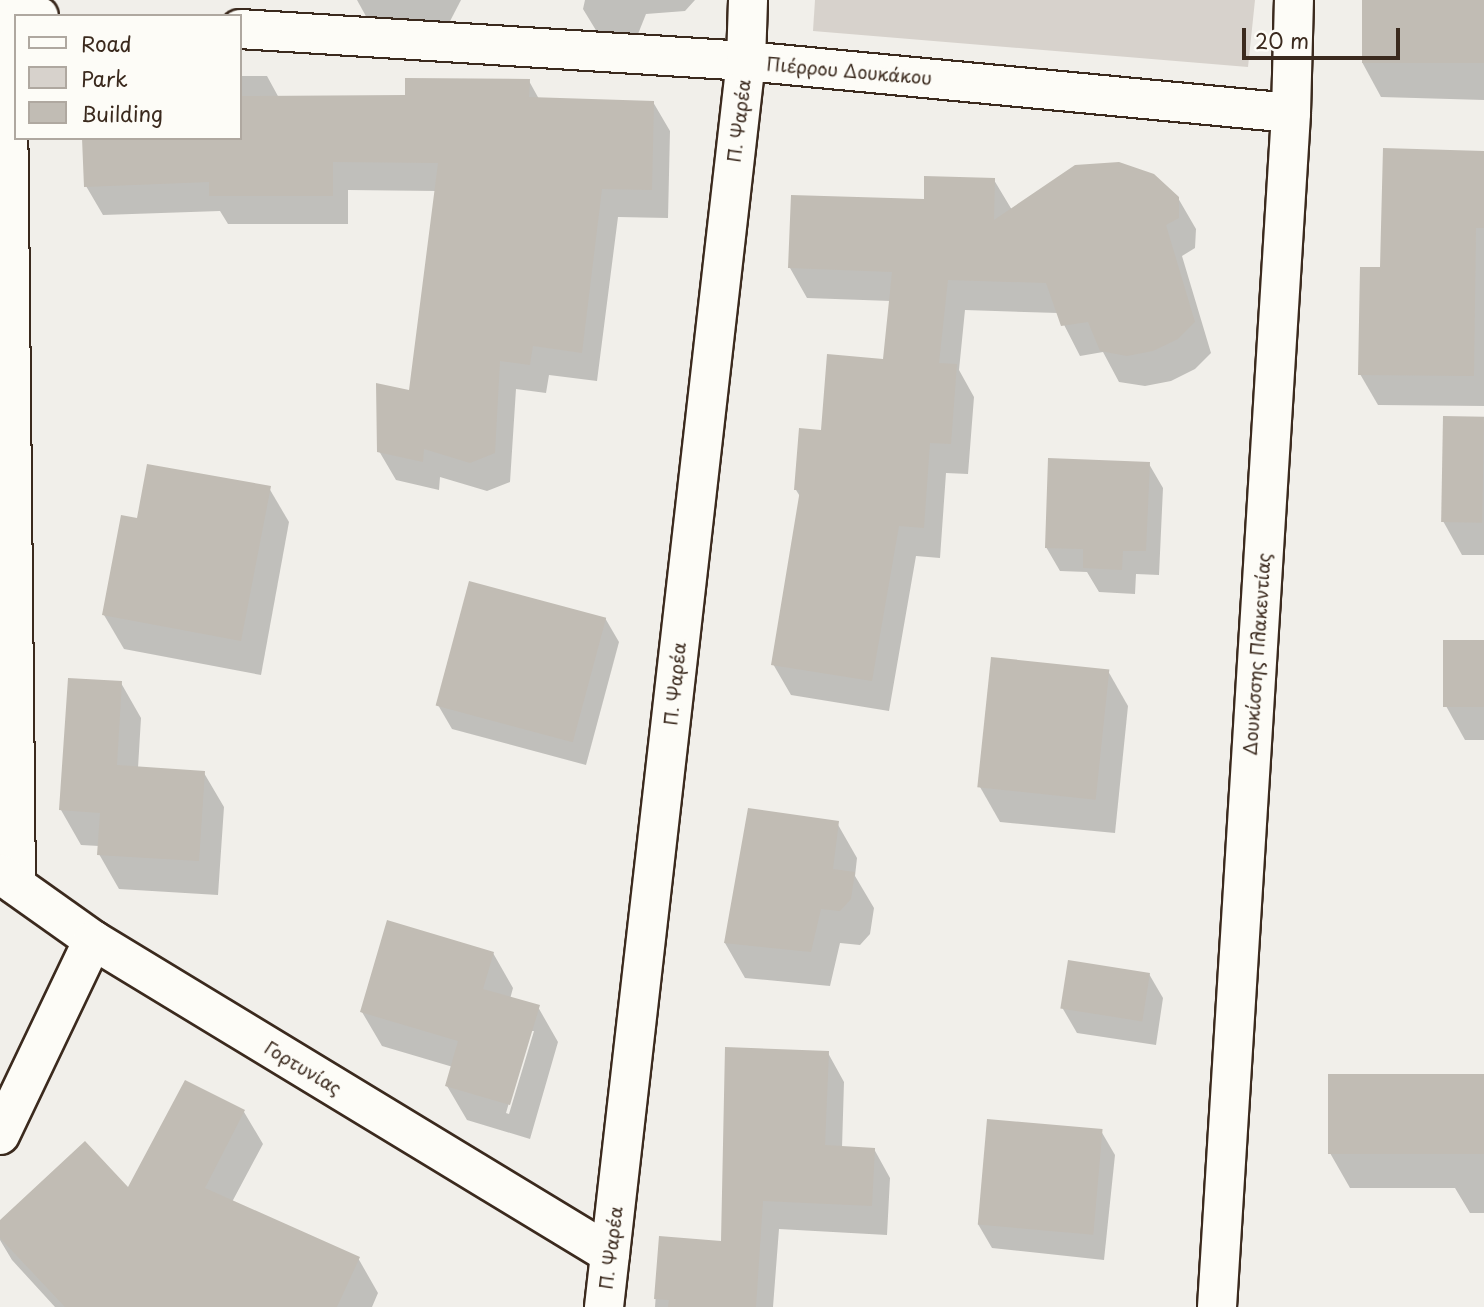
<!DOCTYPE html>
<html>
<head>
<meta charset="utf-8">
<style>
  body { margin:0 }
  #map { position:relative; width:1484px; height:1307px; overflow:hidden; background:#f1efea; font-family:"Playpen Sans",sans-serif }
  div>[style] { position:absolute }
  .green>* { inset:0; background:#d7d2cc }
  .shadow>* { inset:0; background:#0003 }
  .building>* { inset:0; background:#c1bcb4; transform-origin:0 0 }
  .roads { filter:drop-shadow(2px 0 #3b2a1e) drop-shadow(-2px 0 #3b2a1e) drop-shadow(0 2px #3b2a1e) drop-shadow(0 -2px #3b2a1e) }
  .minor>* { height:38px; margin:-19px; padding:0 19px; transform-origin:19px; border-radius:19px; background:#fdfcf7 }
  .major>* { height:38px; margin:-19px; padding:0 19px; transform-origin:19px; border-radius:19px; background:#fdfcf7 }
  span { translate:-50% -50%; white-space:nowrap; text-align:center; line-height:1.15; -webkit-text-stroke:6px #fdfcf7; paint-order:stroke }
  .street-label { font-size:18px; color:#3b2a1e }
  .legend { position:absolute; left:14px; top:14px; width:228px; height:126px; box-sizing:border-box; background:#fdfcf7; border:2px solid #afa8a0; margin:0; padding:9px 12px; list-style:none; font-size:21px; color:#3b2a1e }
  .legend li { display:flex; align-items:center; gap:14px; height:35px }
  .legend b { width:35px; border:2px solid #afa8a0 }
  .scale { position:absolute; left:1242px; top:28px; width:158px; height:32px; box-sizing:border-box; border:4px solid #3b2a1e; border-top:0; padding-left:9px; font-size:21px; line-height:24px; white-space:nowrap; color:#3b2a1e; -webkit-text-stroke:5px #fdfcf7; paint-order:stroke }
</style>
</head>
<body>
<div id="map">
  <div class="green">
    <i style="clip-path:polygon(815px 0,1255px 0,1248px 67px,813px 31px)"></i>
  </div>
  <div class="shadow">
    <i style="clip-path:polygon(357px 0,461px 0,447px 27px,373px 29px)"></i>
    <i style="clip-path:polygon(585px 0,695px 0,685px 11px,646px 14px,638px 34px,624px 39px,597px 32px,583px 9px)"></i>
    <i style="clip-path:polygon(1363px 0,1484px 0,1484px 100px,1381px 97px,1362px 62px)"></i>
    <i style="clip-path:polygon(240px 76px,267px 76px,279px 98px,406px 97px,529px 81px,539px 99px,653px 102px,670px 131px,668px 218px,618px 217px,597px 381px,549px 375px,546px 393px,516px 389px,510px 482px,487px 491px,440px 477px,439px 490px,396px 480px,379px 451px,411px 392px,437px 191px,348px 190px,348px 224px,228px 224px,220px 211px,103px 215px,86px 186px,240px 138px)"></i>
    <i style="clip-path:polygon(1484px 153px,1484px 406px,1378px 405px,1360px 374px)"></i>
    <i style="clip-path:polygon(994px 180px,1012px 210px,1178px 198px,1196px 229px,1195px 248px,1182px 256px,1211px 353px,1195px 369px,1171px 381px,1145px 386px,1119px 382px,1103px 352px,1080px 356px,1058px 313px,965px 310px,959px 370px,974px 397px,968px 474px,946px 473px,940px 558px,916px 556px,889px 711px,791px 695px,773px 664px,801px 498px,796px 490px,822px 432px,885px 361px,891px 301px,807px 298px,790px 268px,925px 201px)"></i>
    <i style="clip-path:polygon(1484px 419px,1484px 555px,1462px 555px,1443px 521px)"></i>
    <i style="clip-path:polygon(1149px 464px,1163px 488px,1159px 575px,1136px 574px,1135px 594px,1099px 592px,1087px 572px,1060px 571px,1046px 547px)"></i>
    <i style="clip-path:polygon(269px 488px,289px 522px,261px 675px,124px 649px,104px 615px,138px 520px)"></i>
    <i style="clip-path:polygon(605px 618px,619px 642px,586px 765px,452px 729px,438px 705px)"></i>
    <i style="clip-path:polygon(1484px 641px,1484px 740px,1465px 740px,1446px 706px)"></i>
    <i style="clip-path:polygon(1108px 671px,1128px 706px,1115px 833px,1000px 822px,980px 787px)"></i>
    <i style="clip-path:polygon(121px 683px,141px 718px,138px 768px,204px 773px,224px 807px,218px 895px,119px 889px,99px 854px,99px 846px,81px 845px,61px 810px)"></i>
    <i style="clip-path:polygon(749px 810px,837px 823px,857px 858px,855px 876px,874px 908px,870px 934px,860px 945px,840px 943px,830px 986px,745px 978px,725px 943px)"></i>
    <i style="clip-path:polygon(evenodd,493px 953px,513px 988px,510px 999px,538px 1007px,558px 1042px,530px 1139px,467px 1120px,447px 1086px,453px 1067px,382px 1046px,362px 1012px,493px 953px,530px 1031px,534px 1031px,509px 1114px,506px 1113px,530px 1031px)"></i>
    <i style="clip-path:polygon(1149px 974px,1163px 998px,1156px 1045px,1077px 1033px,1063px 1009px)"></i>
    <i style="clip-path:polygon(828px 1053px,844px 1082px,842px 1148px,874px 1149px,890px 1178px,887px 1235px,779px 1229px,773px 1307px,655px 1307px,660px 1238px,723px 1243px)"></i>
    <i style="clip-path:polygon(1484px 1077px,1484px 1213px,1470px 1213px,1455px 1188px,1350px 1188px,1330px 1153px)"></i>
    <i style="clip-path:polygon(186px 1082px,244px 1112px,263px 1144px,232px 1202px,358px 1258px,378px 1293px,372px 1307px,55px 1307px,12px 1260px,0 1240px,0 1222px,128px 1190px)"></i>
    <i style="clip-path:polygon(1101px 1131px,1115px 1155px,1104px 1260px,992px 1248px,978px 1224px)"></i>
  </div>
  <div class="building">
    <i style="left:1362px;top:0;width:122px;height:63px"></i>
    <i style="clip-path:polygon(405px 78px,530px 79px,529px 97px,654px 101px,652px 190px,602px 189px,582px 353px,533px 346px,530px 365px,500px 361px,495px 453px,470px 463px,424px 449px,423px 462px,377px 452px,376px 383px,409px 390px,438px 163px,333px 162px,333px 196px,209px 196px,209px 182px,84px 187px,82px 138px,240px 138px,240px 96px,405px 95px)"></i>
    <i style="clip-path:polygon(1383px 148px,1484px 151px,1484px 228px,1476px 228px,1474px 376px,1358px 375px,1360px 267px,1380px 267px)"></i>
    <i style="clip-path:polygon(1119px 162px,1154px 174px,1179px 197px,1179px 218px,1166px 225px,1195px 322px,1178px 339px,1153px 351px,1127px 356px,1100px 351px,1088px 322px,1061px 326px,1046px 283px,948px 280px,939px 363px,957px 364px,951px 444px,930px 443px,924px 528px,899px 526px,872px 681px,771px 665px,800px 490px,794px 490px,799px 428px,821px 430px,827px 354px,883px 359px,892px 272px,788px 268px,791px 195px,924px 199px,924px 176px,995px 178px,994px 220px,1075px 165px)"></i>
    <i style="left:1443px;top:416px;width:41px;height:106px;rotate:1deg"></i>
    <i style="clip-path:polygon(1048px 458px,1150px 462px,1146px 551px,1123px 551px,1122px 570px,1083px 568px,1083px 549px,1045px 548px)"></i>
    <i style="clip-path:polygon(147px 464px,271px 486px,241px 641px,102px 615px,121px 515px,137px 518px)"></i>
    <i style="left:469px;top:581px;width:142px;height:129px;rotate:15deg"></i>
    <i style="left:1443px;top:640px;width:41px;height:67px"></i>
    <i style="left:991px;top:657px;width:119px;height:131px;rotate:6deg"></i>
    <i style="clip-path:polygon(68px 678px,122px 681px,117px 765px,205px 771px,199px 861px,97px 855px,100px 813px,59px 810px)"></i>
    <i style="clip-path:polygon(748px 808px,839px 821px,833px 869px,855px 872px,851px 899px,840px 911px,821px 909px,811px 952px,724px 943px)"></i>
    <i style="clip-path:polygon(387px 920px,494px 952px,483px 989px,540px 1005px,510px 1105px,445px 1086px,458px 1041px,360px 1012px)"></i>
    <i style="left:1068px;top:960px;width:83px;height:49px;rotate:9deg"></i>
    <i style="clip-path:polygon(725px 1047px,829px 1051px,825px 1145px,875px 1148px,872px 1206px,763px 1201px,756px 1307px,668px 1307px,669px 1300px,654px 1299px,659px 1236px,721px 1241px)"></i>
    <i style="left:1328px;top:1074px;width:156px;height:80px"></i>
    <i style="clip-path:polygon(185px 1080px,245px 1110px,205px 1188px,360px 1257px,337px 1307px,65px 1307px,0 1238px,0 1220px,85px 1141px,128px 1187px)"></i>
    <i style="left:987px;top:1119px;width:116px;height:106px;rotate:5deg"></i>
  </div>
  <div class="roads">
    <div class="minor">
      <i style="left:7px;top:0;width:885px;rotate:89.42deg"></i>
      <i style="left:7px;top:14px;width:32px;rotate:4deg"></i>
      <i style="left:240px;top:29px;width:507px;rotate:3.62deg"></i>
      <i style="left:746px;top:61px;width:547px;rotate:5.45deg"></i>
      <i style="left:0;top:874px;width:114px;rotate:35.4deg"></i>
      <i style="left:93px;top:940px;width:605px;rotate:31.27deg"></i>
      <i style="left:0;top:1135px;width:216px;rotate:-64.5deg"></i>
      <i style="left:604px;top:1307px;width:1254px;rotate:-83.5deg"></i>
      <i style="left:746px;top:61px;width:61px;rotate:-88.1deg"></i>
    </div>
    <div class="major">
      <i style="left:1217px;top:1307px;width:1196px;rotate:-86.45deg"></i>
      <i style="left:1291px;top:113px;width:113px;rotate:-88.5deg"></i>
    </div>
  </div>
  <div class="street-label">
    <span style="left:849px;top:71px;rotate:5deg">Πιέρρου Δουκάκου</span>
    <span style="left:739px;top:121px;rotate:-83deg">Π. Ψαρέα</span>
    <span style="left:1257px;top:654px;rotate:-86deg">Δουκίσσης Πλακεντίας</span>
    <span style="left:675px;top:684px;rotate:-84deg">Π. Ψαρέα</span>
    <span style="left:303px;top:1068px;rotate:31deg">Γορτυνίας</span>
    <span style="left:611px;top:1248px;rotate:-83deg">Π. Ψαρέα</span>
  </div>
  <ul class="legend">
  <li><b style="height:9px;background:#fdfcf7"></b>Road</li>
  <li><b style="height:19px;background:#d7d2cc"></b>Park</li>
  <li><b style="height:19px;background:#c1bcb4"></b>Building</li>
  </ul>
  <div class="scale">20 m</div>
</div>
</body>
</html>
